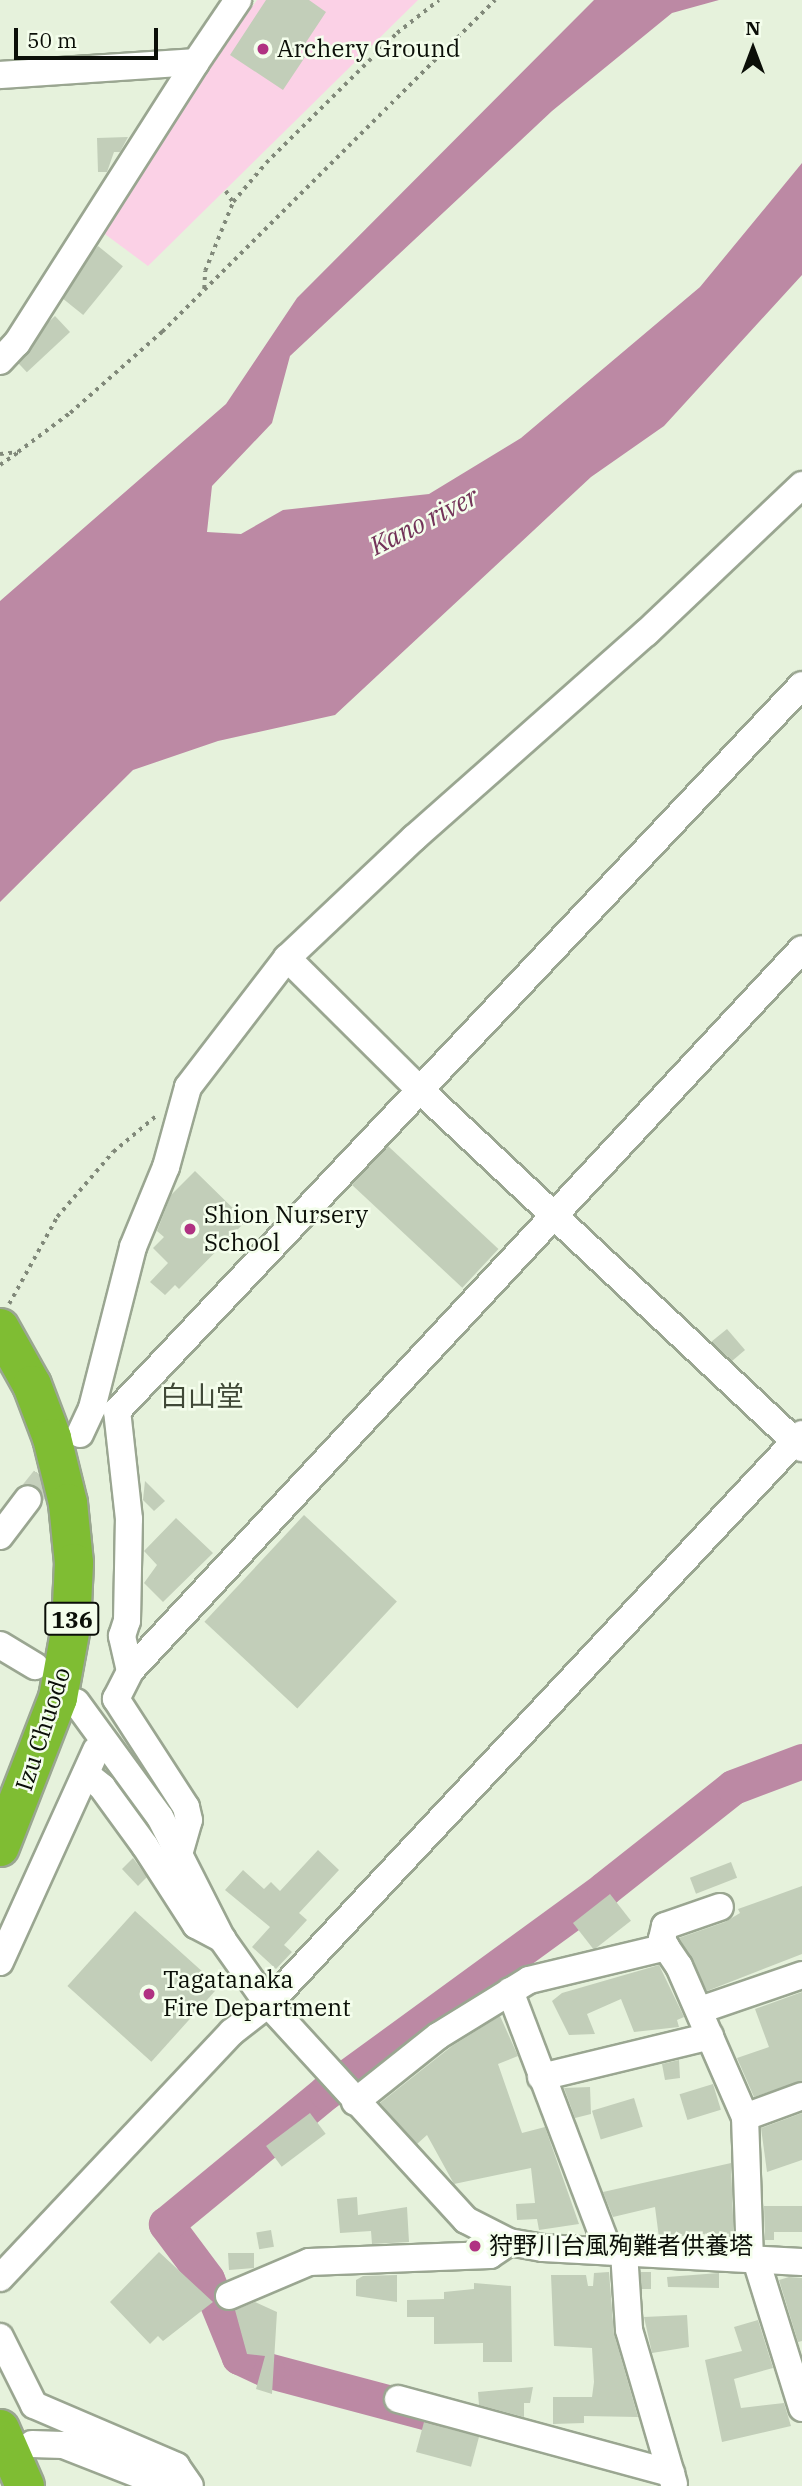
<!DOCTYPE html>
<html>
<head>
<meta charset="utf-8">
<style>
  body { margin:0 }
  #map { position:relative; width:802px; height:2486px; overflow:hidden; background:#e6f2dc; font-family:"IBM Plex Serif","Noto Sans JP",serif }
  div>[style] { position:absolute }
  .green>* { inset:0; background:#fbd1e6 }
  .water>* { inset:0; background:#bc89a4 }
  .river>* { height:35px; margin:-17.5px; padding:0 17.5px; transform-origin:17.5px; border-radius:17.5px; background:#bc89a4 }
  .building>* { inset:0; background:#c2ceb9; transform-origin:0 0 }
  .minor-tunnel>* { height:26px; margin-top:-13px; transform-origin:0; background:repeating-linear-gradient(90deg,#c5d0bc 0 26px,transparent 0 39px) }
  .path>* { height:3.5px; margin-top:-1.75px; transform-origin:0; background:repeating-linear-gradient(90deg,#81897a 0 3.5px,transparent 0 8.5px) }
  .roads { filter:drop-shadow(2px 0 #9aa691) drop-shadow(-2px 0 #9aa691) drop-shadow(0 2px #9aa691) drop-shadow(0 -2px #9aa691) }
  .minor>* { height:26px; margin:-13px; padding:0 13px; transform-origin:13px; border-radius:13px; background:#fff }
  .highway>* { height:38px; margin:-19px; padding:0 19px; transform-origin:19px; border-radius:19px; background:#7fbd33 }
  .dots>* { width:19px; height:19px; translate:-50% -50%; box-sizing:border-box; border:4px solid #f4feec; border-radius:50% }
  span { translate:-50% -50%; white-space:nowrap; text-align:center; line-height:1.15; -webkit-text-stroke:5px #f4feec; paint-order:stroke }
  .shield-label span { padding:2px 5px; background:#f4feec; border:2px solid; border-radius:5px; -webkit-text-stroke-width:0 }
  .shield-label { font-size:23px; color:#0b0f08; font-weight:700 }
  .poi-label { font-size:24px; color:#0b0f08 }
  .left { translate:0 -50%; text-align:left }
  .street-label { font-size:24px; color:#0b0f08 }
  .water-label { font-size:26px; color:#733359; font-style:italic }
  .quarter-label { font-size:28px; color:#404937 }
  .north { position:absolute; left:718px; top:14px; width:70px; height:70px; -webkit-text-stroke:5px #f4feec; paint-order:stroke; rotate:0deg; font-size:19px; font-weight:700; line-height:28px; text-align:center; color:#0b0f08 }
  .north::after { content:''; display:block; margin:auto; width:24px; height:32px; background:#0b0f08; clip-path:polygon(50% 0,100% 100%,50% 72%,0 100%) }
  .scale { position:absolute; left:14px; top:28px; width:144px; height:32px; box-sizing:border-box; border:4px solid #0b0f08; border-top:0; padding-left:9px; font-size:21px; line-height:24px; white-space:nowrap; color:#0b0f08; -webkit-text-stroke:5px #f4feec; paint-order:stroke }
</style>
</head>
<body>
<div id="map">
  <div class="green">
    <i style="clip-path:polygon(257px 0,418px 0,148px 266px,94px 226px)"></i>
  </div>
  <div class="water">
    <i style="clip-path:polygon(594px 0,719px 0,672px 13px,552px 111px,290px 356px,272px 423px,212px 486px,207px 532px,241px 534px,283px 510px,429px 494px,521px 438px,700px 287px,802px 163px,802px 275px,664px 426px,591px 477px,335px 715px,218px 741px,133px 770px,0 902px,0 601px,226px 404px,297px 298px)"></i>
  </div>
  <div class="river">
    <i style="left:432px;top:2414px;width:171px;rotate:-165.1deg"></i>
    <i style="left:267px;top:2370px;width:31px;rotate:-155deg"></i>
    <i style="left:239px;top:2357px;width:84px;rotate:-112.3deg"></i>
    <i style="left:207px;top:2279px;width:69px;rotate:-126.7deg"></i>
    <i style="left:166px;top:2224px;width:207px;rotate:-39.5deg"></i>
    <i style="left:326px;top:2092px;width:344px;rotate:-36.1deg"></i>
    <i style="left:604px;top:1889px;width:164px;rotate:-38.3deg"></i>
    <i style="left:733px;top:1787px;width:74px;rotate:-20.6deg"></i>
  </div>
  <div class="building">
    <i style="clip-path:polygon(266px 0,309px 0,326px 12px,299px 53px,305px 57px,283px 90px,230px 55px)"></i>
    <i style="clip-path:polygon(128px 137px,120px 152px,114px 152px,107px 172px,98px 172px,97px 138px)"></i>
    <i style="left:98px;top:246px;width:32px;height:63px;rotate:39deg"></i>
    <i style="left:55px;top:316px;width:22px;height:59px;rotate:47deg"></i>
    <i style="left:388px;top:1146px;width:151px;height:53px;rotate:43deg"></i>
    <i style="clip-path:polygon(195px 1171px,246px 1221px,179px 1289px,175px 1285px,165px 1295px,150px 1282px,168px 1263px,153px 1248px,164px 1237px,157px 1231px,171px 1195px)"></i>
    <i style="clip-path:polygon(727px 1329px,745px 1350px,732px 1361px,711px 1342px)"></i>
    <i style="clip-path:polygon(145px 1481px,165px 1501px,154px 1511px,143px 1500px)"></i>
    <i style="left:304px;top:1515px;width:127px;height:146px;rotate:43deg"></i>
    <i style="clip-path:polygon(176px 1518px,213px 1553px,163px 1602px,144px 1583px,157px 1565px,144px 1551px)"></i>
    <i style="clip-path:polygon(318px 1850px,339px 1870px,299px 1913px,307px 1920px,284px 1945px,292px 1952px,276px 1969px,252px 1947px,270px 1927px,225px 1890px,243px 1870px,264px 1889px,271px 1882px,280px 1891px)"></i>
    <i style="clip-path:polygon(133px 1858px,147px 1877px,138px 1886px,122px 1869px)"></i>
    <i style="left:731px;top:1862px;width:17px;height:44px;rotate:69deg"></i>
    <i style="clip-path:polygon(802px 1886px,802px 1954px,707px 1991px,679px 1938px,725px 1922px,740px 1913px,738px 1909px)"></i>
    <i style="left:610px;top:1894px;width:34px;height:47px;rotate:52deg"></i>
    <i style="left:135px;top:1911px;width:113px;height:101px;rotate:42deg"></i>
    <i style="clip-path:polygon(659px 1965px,684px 2017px,677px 2020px,679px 2027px,634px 2032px,621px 1999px,587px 2014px,595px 2034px,569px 2035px,552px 2001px,562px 1993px)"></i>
    <i style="clip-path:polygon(802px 1992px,802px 2081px,754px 2097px,737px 2058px,769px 2047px,755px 2009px)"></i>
    <i style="clip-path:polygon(500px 2016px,518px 2056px,498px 2064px,522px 2133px,545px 2127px,579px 2224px,539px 2230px,537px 2219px,517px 2220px,516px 2204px,535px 2203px,531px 2168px,454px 2184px,427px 2135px,417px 2144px,380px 2103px,452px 2046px)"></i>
    <i style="clip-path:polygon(679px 2060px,680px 2078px,665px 2080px,662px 2064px)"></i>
    <i style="left:713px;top:2084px;width:27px;height:35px;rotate:73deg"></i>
    <i style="clip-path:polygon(590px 2087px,591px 2114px,575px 2118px,564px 2088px)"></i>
    <i style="left:634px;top:2098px;width:30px;height:44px;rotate:73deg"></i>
    <i style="left:310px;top:2113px;width:26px;height:55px;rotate:53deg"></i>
    <i style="clip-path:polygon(802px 2113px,802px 2160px,767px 2172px,761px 2128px)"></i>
    <i style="clip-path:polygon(731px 2163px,734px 2242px,719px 2242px,704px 2234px,659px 2238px,655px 2207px,613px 2217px,603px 2192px)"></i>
    <i style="clip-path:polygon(357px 2197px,358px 2215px,407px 2207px,409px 2242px,372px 2244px,371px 2231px,340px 2233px,337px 2199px)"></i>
    <i style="clip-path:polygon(764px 2206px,802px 2206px,802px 2232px,774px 2232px,774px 2240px,765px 2240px)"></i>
    <i style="left:271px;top:2230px;width:17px;height:15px;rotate:80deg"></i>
    <i style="clip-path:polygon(159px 2252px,213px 2302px,163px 2341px,158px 2336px,150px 2344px,110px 2302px)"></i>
    <i style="clip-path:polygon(228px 2253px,254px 2253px,254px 2268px,229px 2270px)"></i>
    <i style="clip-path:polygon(609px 2272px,614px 2334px,638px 2417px,584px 2416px,584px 2423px,553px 2424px,553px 2397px,592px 2397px,594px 2382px,592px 2348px,554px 2346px,551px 2275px,586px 2275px,588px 2286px,593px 2286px,594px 2273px)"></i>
    <i style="left:641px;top:2272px;width:10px;height:17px"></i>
    <i style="clip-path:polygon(719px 2273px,719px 2288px,668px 2287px,667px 2277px)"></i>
    <i style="clip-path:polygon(397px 2275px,397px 2302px,356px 2296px,356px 2280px,363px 2276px)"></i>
    <i style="clip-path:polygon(789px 2277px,802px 2278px,802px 2341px,798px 2342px,779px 2280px)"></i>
    <i style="clip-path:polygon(474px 2283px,511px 2286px,512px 2362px,483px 2362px,483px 2343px,434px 2344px,434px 2317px,407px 2317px,407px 2300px,444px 2299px,444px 2292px,474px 2289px)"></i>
    <i style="clip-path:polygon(255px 2302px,277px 2312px,272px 2394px,256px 2389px,265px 2356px,247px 2354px,235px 2310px)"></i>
    <i style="clip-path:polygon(687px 2315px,689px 2347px,652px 2353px,644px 2317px)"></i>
    <i style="clip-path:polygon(758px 2320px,773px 2368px,734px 2379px,741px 2408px,784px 2403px,791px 2426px,722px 2442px,705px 2360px,742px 2351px,734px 2327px)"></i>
    <i style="clip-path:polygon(533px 2387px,530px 2403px,524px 2403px,524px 2417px,479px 2405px,478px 2392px)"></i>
    <i style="left:424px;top:2422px;width:57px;height:31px;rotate:15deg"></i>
  </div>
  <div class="minor-tunnel">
    <i style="left:28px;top:1499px;width:58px;rotate:-51.3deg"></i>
  </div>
  <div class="path">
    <i style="left:226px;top:191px;width:13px;rotate:58deg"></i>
    <i style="left:204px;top:289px;width:18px;rotate:-87deg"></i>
    <i style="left:205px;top:271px;width:74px;rotate:-67.9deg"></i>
    <i style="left:233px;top:202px;width:51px;rotate:-49.8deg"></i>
    <i style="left:266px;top:163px;width:185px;rotate:-44.8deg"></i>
    <i style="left:397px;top:33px;width:53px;rotate:-38.2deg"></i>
    <i style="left:0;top:454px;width:18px;rotate:-6deg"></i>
    <i style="left:18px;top:452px;width:65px;rotate:-36.9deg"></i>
    <i style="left:70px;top:413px;width:123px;rotate:-41.4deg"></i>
    <i style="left:162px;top:332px;width:470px;rotate:-44.9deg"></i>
    <i style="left:0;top:465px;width:21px;rotate:-35deg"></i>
    <i style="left:9px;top:1304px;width:99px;rotate:-61.1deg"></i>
    <i style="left:57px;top:1217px;width:86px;rotate:-49.3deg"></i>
    <i style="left:113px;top:1152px;width:56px;rotate:-39.9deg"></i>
  </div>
  <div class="roads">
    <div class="minor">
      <i style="left:0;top:75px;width:196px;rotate:-3.8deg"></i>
      <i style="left:196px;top:62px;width:75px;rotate:-55.9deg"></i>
      <i style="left:0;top:361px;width:25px;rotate:-47deg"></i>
      <i style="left:17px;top:343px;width:333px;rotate:-57.5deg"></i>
      <i style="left:287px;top:958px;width:186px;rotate:44.8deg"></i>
      <i style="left:419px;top:1089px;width:525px;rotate:43.15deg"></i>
      <i style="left:80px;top:1434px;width:29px;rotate:-65deg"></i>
      <i style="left:92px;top:1408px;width:166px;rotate:-75.7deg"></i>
      <i style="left:133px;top:1247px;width:87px;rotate:-67.6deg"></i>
      <i style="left:166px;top:1167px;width:83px;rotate:-74.6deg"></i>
      <i style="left:188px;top:1087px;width:163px;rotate:-52.5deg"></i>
      <i style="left:287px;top:958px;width:175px;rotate:-43.4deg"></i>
      <i style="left:414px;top:838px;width:310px;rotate:-41.5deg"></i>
      <i style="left:646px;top:633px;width:215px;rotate:-43.5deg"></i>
      <i style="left:0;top:1536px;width:46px;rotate:-52.9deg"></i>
      <i style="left:0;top:1645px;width:41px;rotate:31deg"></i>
      <i style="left:130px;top:1671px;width:36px;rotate:-103deg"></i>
      <i style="left:122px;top:1636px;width:16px;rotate:-72deg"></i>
      <i style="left:127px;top:1621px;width:102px;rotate:-88.9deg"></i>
      <i style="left:129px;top:1519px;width:109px;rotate:-96.3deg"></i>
      <i style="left:117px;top:1411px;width:998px;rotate:-46.66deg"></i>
      <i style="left:76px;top:1702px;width:142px;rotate:53.9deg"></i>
      <i style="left:160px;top:1817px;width:137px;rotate:63.1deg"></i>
      <i style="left:222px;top:1939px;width:80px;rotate:54.7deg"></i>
      <i style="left:268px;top:2004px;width:293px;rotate:47.5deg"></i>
      <i style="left:466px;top:2220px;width:48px;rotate:27.1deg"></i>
      <i style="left:509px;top:2242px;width:35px;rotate:10deg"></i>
      <i style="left:543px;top:2248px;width:259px;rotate:3.1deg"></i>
      <i style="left:86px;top:1774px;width:21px;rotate:39deg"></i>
      <i style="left:102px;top:1787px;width:73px;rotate:53.9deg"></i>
      <i style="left:145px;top:1846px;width:94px;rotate:57.2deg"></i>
      <i style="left:196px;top:1925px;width:30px;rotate:28deg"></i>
      <i style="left:180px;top:1851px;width:32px;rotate:-74deg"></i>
      <i style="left:189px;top:1820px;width:13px;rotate:-103deg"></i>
      <i style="left:186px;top:1807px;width:129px;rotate:-122.9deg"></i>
      <i style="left:116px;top:1699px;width:31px;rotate:-63deg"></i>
      <i style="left:130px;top:1671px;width:986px;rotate:-47.05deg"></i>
      <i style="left:666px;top:1947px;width:23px;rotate:56deg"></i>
      <i style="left:679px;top:1966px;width:165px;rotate:66.4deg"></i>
      <i style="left:745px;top:2117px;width:142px;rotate:88deg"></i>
      <i style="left:0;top:1962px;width:233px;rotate:-65.6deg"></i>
      <i style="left:510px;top:1991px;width:278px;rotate:69.2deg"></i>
      <i style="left:700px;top:2010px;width:108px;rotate:-18.9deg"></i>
      <i style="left:541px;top:2077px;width:174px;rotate:-13.6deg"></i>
      <i style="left:355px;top:2102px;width:106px;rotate:-38.5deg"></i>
      <i style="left:438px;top:2036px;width:107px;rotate:-31.6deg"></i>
      <i style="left:529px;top:1980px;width:141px;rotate:-13.5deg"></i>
      <i style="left:666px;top:1947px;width:9px;rotate:-117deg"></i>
      <i style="left:662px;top:1939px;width:13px;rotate:-77deg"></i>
      <i style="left:665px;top:1926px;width:58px;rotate:-19.1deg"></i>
      <i style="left:745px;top:2117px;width:61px;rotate:-20.2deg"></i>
      <i style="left:624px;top:2252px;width:78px;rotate:86.3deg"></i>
      <i style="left:629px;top:2330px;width:160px;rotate:73.7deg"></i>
      <i style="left:756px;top:2260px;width:155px;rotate:72.7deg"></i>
      <i style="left:0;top:2278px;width:338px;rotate:-46.7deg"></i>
      <i style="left:232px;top:2032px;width:46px;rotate:-37.9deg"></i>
      <i style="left:268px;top:2004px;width:781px;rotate:-46.87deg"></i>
      <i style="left:229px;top:2296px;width:87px;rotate:-23deg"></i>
      <i style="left:309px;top:2262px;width:181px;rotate:-2.2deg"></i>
      <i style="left:490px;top:2255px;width:23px;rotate:-34deg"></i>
      <i style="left:0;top:2337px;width:76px;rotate:63.4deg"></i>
      <i style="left:34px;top:2405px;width:155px;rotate:23.2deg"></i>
      <i style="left:176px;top:2466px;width:24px;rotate:55deg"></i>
      <i style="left:398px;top:2399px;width:283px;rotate:15.2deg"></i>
      <i style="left:32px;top:2444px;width:31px;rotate:2deg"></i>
      <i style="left:63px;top:2445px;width:113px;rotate:21.3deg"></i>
    </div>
    <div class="highway">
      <i style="left:0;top:1328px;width:65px;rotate:60.7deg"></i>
      <i style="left:32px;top:1385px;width:57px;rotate:69.3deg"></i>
      <i style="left:52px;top:1438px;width:67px;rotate:76.2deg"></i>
      <i style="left:68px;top:1503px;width:60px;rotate:84.3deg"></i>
      <i style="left:74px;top:1563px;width:64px;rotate:92.7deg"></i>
      <i style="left:71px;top:1627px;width:72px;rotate:100.4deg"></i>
      <i style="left:58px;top:1698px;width:160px;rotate:111.3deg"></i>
      <i style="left:0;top:2429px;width:62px;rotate:66.3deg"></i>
    </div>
  </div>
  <div class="dots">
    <i style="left:263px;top:49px;background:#b03282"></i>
    <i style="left:190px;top:1229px;background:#b03282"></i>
    <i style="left:149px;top:1994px;background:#b03282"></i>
    <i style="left:475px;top:2246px;background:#b03282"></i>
  </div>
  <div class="shield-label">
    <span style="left:72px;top:1619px">136</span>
  </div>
  <div class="poi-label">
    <span class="left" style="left:277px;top:49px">Archery Ground</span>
    <span class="left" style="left:204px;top:1229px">Shion Nursery<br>School</span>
    <span class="left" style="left:163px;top:1994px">Tagatanaka<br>Fire Department</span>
    <span class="left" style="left:489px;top:2246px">狩野川台風殉難者供養塔</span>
  </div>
  <div class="street-label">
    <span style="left:43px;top:1729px;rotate:-72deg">Izu Chuodo</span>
  </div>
  <div class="water-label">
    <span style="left:424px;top:521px;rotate:-27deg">Kano river</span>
  </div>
  <div class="quarter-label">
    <span style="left:202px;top:1396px">白山堂</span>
  </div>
  <div class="north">N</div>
  <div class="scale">50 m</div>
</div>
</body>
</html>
